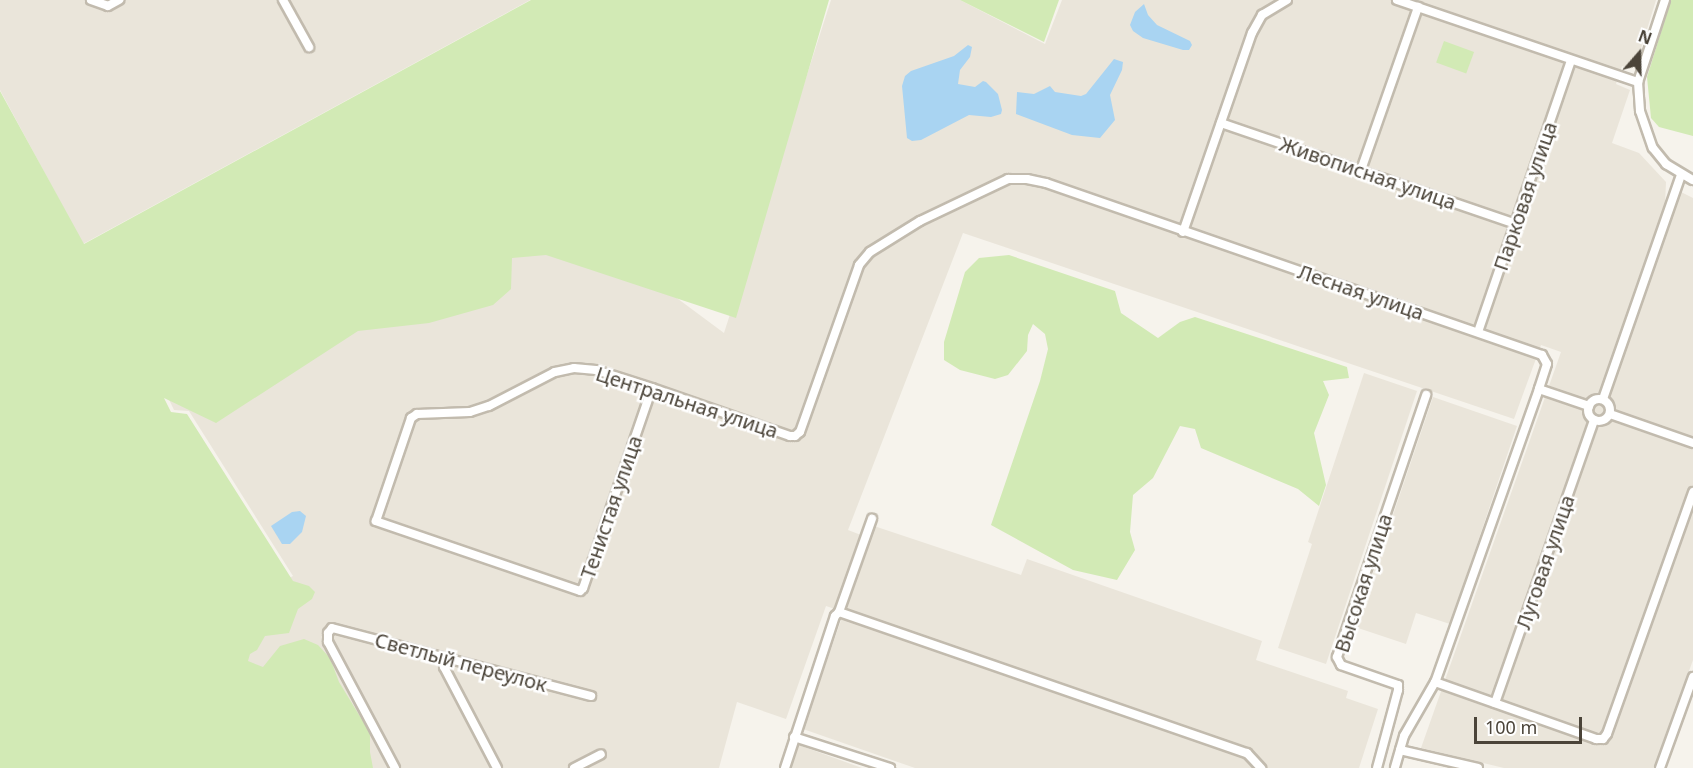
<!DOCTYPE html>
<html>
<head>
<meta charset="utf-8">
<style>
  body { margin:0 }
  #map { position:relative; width:1693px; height:768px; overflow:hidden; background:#f6f3ec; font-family:"Noto Sans",sans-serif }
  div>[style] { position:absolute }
  .residential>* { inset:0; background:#eae5da }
  .green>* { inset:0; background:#d2eab5; transform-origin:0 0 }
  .water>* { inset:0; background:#a9d4f2 }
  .roads { filter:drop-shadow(2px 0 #c2bbae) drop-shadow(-2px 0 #c2bbae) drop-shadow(0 2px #c2bbae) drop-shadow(0 -2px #c2bbae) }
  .minor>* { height:8px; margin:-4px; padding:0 4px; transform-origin:4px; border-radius:4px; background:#fff }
  .minor>.ring { margin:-4px; padding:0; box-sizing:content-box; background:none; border:8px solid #fff; border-radius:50% }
  span { translate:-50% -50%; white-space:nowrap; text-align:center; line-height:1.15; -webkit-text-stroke:5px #fff; paint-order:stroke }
  .street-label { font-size:20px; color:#4b4439 }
  .north { position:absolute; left:1609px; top:24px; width:60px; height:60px; -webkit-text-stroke:4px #fff; paint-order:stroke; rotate:20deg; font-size:16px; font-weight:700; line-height:24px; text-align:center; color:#4b4439 }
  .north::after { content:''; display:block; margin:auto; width:21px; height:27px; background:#4b4439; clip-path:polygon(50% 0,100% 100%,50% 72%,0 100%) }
  .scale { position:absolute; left:1474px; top:717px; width:108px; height:27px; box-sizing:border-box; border:3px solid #4b4439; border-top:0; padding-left:8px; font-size:18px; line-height:21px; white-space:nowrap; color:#4b4439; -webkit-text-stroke:4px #fff; paint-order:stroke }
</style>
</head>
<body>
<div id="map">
  <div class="residential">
    <i style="clip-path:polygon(0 0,530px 0,83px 244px,0 90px)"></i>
    <i style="clip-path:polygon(831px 0,960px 0,1045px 44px,1062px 0,1656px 0,1636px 65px,1628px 68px,1622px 66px,1616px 84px,1630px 90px,1612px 143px,1639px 153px,1666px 182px,1665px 205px,1675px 208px,1681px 192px,1693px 198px,1693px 660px,1654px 768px,1504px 768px,1421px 748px,1561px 352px,1541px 345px,1514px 419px,963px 233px,848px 530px,861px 535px,835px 609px,826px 606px,786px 719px,737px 702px,719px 768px,237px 768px,171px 640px,293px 576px,189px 411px,174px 410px,152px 364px,525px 242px,666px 290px,724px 333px)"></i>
    <i style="clip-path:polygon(1364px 373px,1417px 391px,1326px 664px,1278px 648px,1312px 544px,1308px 542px)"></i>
    <i style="clip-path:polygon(1433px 397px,1517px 426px,1450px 624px,1416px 613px,1406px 644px,1355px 627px)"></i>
    <i style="clip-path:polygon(874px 526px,1021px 575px,1027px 559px,1262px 641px,1256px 660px,1348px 691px,1346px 698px,1378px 709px,1359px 768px,915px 768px,803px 729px)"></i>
    <i style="clip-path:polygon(796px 744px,862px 768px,789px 768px)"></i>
  </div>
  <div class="green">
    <i style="clip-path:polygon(531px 0,829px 0,736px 318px,546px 255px,512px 258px,511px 289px,493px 305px,429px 323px,358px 331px,216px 423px,164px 398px,171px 412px,187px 414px,293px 581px,309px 586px,315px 592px,312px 599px,298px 609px,289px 633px,265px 636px,257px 650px,250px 654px,248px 661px,263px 667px,280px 646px,304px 639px,318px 645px,330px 658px,339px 682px,370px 733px,370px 752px,373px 768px,0 768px,0 91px,84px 244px)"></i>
    <i style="clip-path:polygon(960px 0,1059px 0,1044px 42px)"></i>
    <i style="clip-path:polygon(1671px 0,1693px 0,1693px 136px,1659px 127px,1651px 118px,1647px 77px)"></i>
    <i style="left:1444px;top:41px;width:32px;height:23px;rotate:20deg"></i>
    <i style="clip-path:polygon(1009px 255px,1115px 291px,1121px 313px,1158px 338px,1180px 322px,1195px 317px,1347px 367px,1349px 378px,1323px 381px,1329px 395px,1314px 433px,1326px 485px,1319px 506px,1298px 489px,1201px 448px,1195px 429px,1180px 426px,1153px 478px,1133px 495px,1130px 532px,1135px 550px,1117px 580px,1073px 570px,991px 525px,1040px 381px,1048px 349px,1045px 334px,1033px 324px,1028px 335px,1027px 351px,1008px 375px,995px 379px,960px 370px,944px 360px,944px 342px,965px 272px,979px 258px)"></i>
  </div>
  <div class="water">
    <i style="clip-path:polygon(1144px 4px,1148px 15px,1157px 25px,1190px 41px,1192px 45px,1189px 50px,1183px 50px,1143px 38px,1133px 31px,1130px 25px,1135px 12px)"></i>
    <i style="clip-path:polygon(968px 45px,972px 47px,970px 57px,960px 70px,958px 84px,975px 87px,983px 81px,986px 82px,998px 94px,1002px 110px,1001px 114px,991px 117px,969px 115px,921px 140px,912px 141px,907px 138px,902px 86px,905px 76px,911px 71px,954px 56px)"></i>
    <i style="clip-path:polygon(1114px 59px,1123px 62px,1122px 70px,1110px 95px,1115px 120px,1100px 138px,1072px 135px,1016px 114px,1017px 92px,1034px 94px,1050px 86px,1055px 92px,1081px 96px,1086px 94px)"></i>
    <i style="clip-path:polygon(300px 511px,306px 516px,302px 532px,290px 544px,282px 544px,271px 526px,292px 512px)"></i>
  </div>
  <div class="roads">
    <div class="minor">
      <i style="left:91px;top:0;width:18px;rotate:19deg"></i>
      <i style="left:108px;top:6px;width:13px;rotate:-29deg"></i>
      <i style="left:283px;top:0;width:54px;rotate:61deg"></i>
      <i style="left:1397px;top:0;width:255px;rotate:18.8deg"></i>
      <i style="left:1665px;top:0;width:86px;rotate:108.2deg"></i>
      <i style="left:1638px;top:82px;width:29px;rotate:86deg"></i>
      <i style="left:1640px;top:111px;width:39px;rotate:71deg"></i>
      <i style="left:1653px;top:148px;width:21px;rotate:51deg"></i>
      <i style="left:1666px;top:164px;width:31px;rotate:31deg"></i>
      <i style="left:1221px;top:123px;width:312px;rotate:18.9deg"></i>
      <i style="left:1361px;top:170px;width:173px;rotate:-70.7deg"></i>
      <i style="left:1183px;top:232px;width:211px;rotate:-70.9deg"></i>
      <i style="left:1252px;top:33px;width:21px;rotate:-61deg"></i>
      <i style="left:1262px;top:15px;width:29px;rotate:-31deg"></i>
      <i style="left:1478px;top:332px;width:287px;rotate:-71.1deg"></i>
      <i style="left:652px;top:388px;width:212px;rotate:109deg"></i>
      <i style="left:583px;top:588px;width:4px;rotate:135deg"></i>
      <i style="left:580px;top:591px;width:216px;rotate:-161.1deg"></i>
      <i style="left:376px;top:521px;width:109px;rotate:-71.2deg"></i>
      <i style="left:411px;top:418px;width:7px;rotate:-34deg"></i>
      <i style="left:417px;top:414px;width:53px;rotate:-2.2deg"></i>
      <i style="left:470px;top:412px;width:20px;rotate:-18deg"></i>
      <i style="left:489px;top:406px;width:74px;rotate:-27.3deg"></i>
      <i style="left:555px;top:372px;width:19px;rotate:-12deg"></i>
      <i style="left:574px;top:368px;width:22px;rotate:5deg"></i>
      <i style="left:596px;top:370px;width:59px;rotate:17.8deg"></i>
      <i style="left:652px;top:388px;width:146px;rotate:19.2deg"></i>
      <i style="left:790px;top:436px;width:5px"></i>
      <i style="left:795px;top:436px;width:6px;rotate:-39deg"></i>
      <i style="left:800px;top:432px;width:177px;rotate:-70.5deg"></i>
      <i style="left:859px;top:265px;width:17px;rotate:-50deg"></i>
      <i style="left:870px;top:252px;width:59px;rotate:-31.8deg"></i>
      <i style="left:920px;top:221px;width:98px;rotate:-25.5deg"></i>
      <i style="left:1008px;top:179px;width:19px"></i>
      <i style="left:1027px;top:179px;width:19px;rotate:12deg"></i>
      <i style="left:1046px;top:183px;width:525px;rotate:19.13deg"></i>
      <i style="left:1542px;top:355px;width:10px;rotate:61deg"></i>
      <i style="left:1547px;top:364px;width:26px;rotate:108deg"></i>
      <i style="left:1539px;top:389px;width:311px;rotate:109.5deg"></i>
      <i style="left:1435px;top:682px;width:62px;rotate:119.9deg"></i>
      <i style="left:1404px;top:736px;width:33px;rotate:106deg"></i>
      <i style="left:1539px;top:389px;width:53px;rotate:18.8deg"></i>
      <i style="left:1603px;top:399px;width:237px;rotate:-70.8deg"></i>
      <i class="ring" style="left:1588px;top:399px;width:14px;height:14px"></i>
      <i style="left:1610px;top:414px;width:88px;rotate:19.3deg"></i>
      <i style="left:839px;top:612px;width:432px;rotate:19.1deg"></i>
      <i style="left:1247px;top:753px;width:21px;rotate:47deg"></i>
      <i style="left:445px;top:657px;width:10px;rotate:96deg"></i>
      <i style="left:444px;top:667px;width:114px;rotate:62.3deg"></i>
      <i style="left:1435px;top:682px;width:171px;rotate:19.5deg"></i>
      <i style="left:1596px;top:739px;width:7px"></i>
      <i style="left:1603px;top:739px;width:6px;rotate:-51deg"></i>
      <i style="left:1607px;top:734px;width:257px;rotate:-70.4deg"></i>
      <i style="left:1495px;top:703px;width:300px;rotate:-70.7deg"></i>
      <i style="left:794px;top:737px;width:101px;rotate:17.9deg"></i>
      <i style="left:1400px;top:750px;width:80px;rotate:13deg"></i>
      <i style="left:395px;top:768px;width:143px;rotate:-118deg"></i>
      <i style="left:328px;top:642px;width:9px;rotate:-90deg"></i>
      <i style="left:328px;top:633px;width:6px;rotate:-51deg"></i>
      <i style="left:332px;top:628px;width:268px;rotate:14.7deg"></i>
      <i style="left:574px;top:768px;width:30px;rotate:-27deg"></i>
      <i style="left:785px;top:768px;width:160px;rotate:-71.8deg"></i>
      <i style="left:835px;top:616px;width:6px;rotate:-45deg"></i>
      <i style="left:839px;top:612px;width:99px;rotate:-70.5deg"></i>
      <i style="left:1377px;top:768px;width:81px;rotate:-74.9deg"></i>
      <i style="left:1398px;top:690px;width:5px;rotate:-90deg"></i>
      <i style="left:1398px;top:685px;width:60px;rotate:-160.7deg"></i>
      <i style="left:1341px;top:665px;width:9px;rotate:-117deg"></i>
      <i style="left:1337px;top:657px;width:277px;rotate:-71.2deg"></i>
      <i style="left:1660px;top:768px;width:97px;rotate:-70.1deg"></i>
    </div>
  </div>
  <div class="street-label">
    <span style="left:1368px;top:173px;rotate:19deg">Живописная улица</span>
    <span style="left:1525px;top:196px;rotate:-71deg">Парковая улица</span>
    <span style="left:1361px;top:292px;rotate:19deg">Лесная улица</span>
    <span style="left:687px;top:402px;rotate:18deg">Центральная улица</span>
    <span style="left:611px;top:507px;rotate:-71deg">Тенистая улица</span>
    <span style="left:1545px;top:562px;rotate:-71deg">Луговая улица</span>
    <span style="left:1363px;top:583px;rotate:-72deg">Высокая улица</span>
    <span style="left:461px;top:662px;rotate:15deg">Светлый переулок</span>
  </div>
  <div class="north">N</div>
  <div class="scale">100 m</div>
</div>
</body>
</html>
